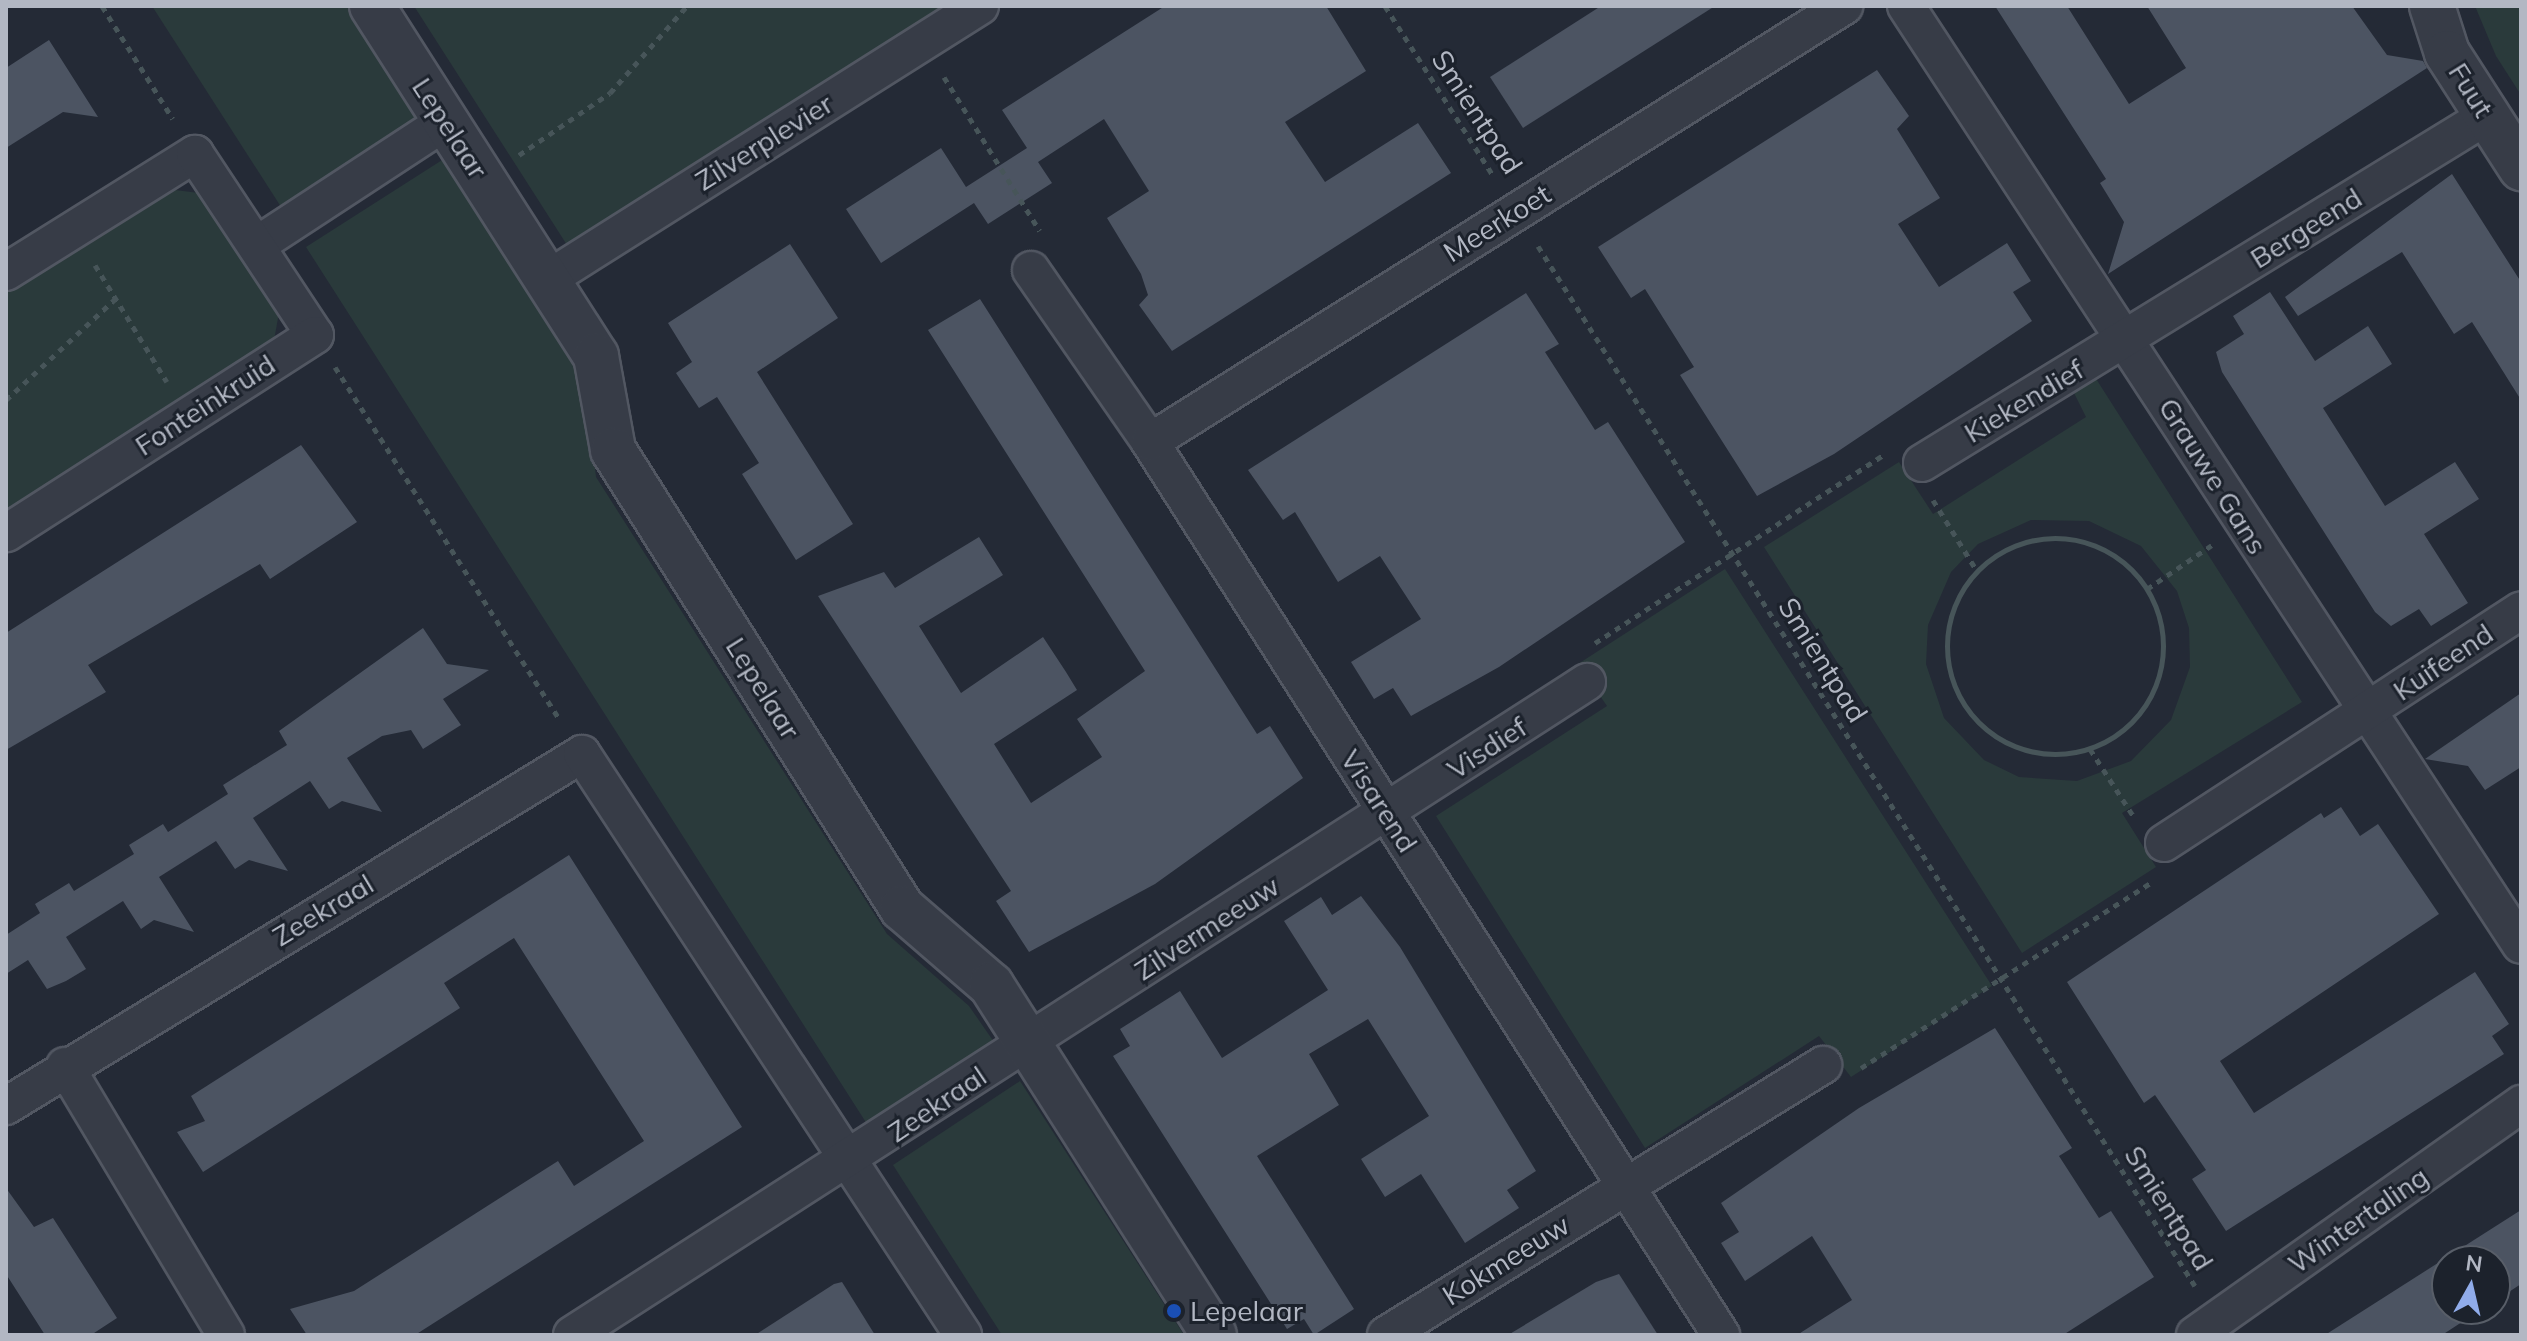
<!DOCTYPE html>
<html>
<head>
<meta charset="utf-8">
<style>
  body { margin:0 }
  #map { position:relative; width:2527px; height:1341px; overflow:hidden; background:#242a36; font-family:Mulish,sans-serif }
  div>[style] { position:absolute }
  .green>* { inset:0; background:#2a3a3b }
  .building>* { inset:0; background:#4c5462 }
  .path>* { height:5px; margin-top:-2.5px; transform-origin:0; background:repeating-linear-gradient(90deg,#475559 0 6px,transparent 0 12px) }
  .path>.ring { margin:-2.5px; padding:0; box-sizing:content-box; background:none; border:5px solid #475559; border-radius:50% }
  .roads { filter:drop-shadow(2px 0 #525762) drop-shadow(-2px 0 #525762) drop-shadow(0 2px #525762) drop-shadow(0 -2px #525762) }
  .minor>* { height:36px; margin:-18px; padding:0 18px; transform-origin:18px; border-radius:18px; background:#373c47 }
  .tertiary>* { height:44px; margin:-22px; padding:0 22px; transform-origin:22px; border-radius:22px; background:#373c47 }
  .dots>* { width:22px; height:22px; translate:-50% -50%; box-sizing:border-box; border:4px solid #1c222c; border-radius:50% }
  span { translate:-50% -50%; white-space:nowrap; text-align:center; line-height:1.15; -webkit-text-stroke:6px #1c222c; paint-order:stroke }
  .street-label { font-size:28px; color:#b2b7c3 }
  .poi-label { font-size:28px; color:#b2b7c3 }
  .left { translate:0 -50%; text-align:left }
  .frame { position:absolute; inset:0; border:8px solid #b2b7c3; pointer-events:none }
  .north { position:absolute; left:2431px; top:1245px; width:80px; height:80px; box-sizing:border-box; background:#1c222c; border:2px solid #585e68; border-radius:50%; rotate:8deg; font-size:22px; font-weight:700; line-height:32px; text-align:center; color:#b2b7c3 }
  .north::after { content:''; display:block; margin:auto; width:28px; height:36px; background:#90acea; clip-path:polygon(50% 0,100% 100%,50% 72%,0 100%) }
</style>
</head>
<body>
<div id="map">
  <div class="green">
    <i style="clip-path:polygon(152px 6px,355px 6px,426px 118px,283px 210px)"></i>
    <i style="clip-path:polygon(414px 6px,951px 6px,567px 245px)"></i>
    <i style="clip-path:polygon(2475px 6px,2521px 6px,2521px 95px,2496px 56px)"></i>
    <i style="clip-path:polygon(450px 155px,584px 370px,596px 477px,887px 934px,969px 1006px,994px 1042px,867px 1124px,306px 247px)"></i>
    <i style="clip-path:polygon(167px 189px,207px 194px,280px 307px,273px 346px,6px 516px,6px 291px)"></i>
    <i style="clip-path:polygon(evenodd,2093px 374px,2302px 702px,2122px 813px,2156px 867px,2022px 953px,1764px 547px,1899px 462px,1933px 514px,2086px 417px,2071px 387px,2093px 374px,2031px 520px,2089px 521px,2141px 546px,2177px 591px,2189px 628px,2190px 667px,2171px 720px,2131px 761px,2077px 781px,2019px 777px,1984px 760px,1944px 718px,1926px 664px,1928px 625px,1951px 572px,1978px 544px,2031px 520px)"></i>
    <i style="clip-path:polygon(1725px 569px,1992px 986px,1851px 1077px,1819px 1036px,1645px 1148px,1436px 816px,1607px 706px,1578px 664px)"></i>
    <i style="clip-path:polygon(1020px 1081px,1184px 1335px,1002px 1335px,893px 1165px)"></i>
  </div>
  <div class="building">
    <i style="clip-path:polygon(1165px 6px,1326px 6px,1366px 71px,1285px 122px,1325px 182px,1418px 123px,1451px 173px,1172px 351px,1139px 305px,1148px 295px,1141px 274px,1107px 218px,1149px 191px,1104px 119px,1038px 162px,1052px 183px,988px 224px,974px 203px,881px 263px,846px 209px,941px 148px,966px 187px,1027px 148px,1002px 110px)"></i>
    <i style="clip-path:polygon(1601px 6px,1715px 6px,1523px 128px,1490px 77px)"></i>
    <i style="clip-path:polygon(1995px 6px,2067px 6px,2129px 104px,2186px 68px,2147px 6px,2352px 6px,2387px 55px,2423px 61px,2427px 68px,2108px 274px,2124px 222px,2100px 183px,2106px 179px)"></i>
    <i style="clip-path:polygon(49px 40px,98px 117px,63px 112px,6px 148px,6px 68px)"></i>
    <i style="clip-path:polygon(1877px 70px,1909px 116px,1897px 129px,1940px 198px,1898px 224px,1939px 287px,2007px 243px,2031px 281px,2013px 292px,2032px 321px,1834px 454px,1757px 496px,1680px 375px,1694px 367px,1645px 289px,1631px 298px,1598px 247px)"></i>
    <i style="clip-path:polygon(2452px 174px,2521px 282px,2521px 400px,2472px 322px,2454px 334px,2402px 252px,2298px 316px,2285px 297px)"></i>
    <i style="clip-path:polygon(790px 244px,838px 318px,757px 372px,853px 524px,796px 560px,742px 474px,759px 463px,717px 397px,699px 408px,676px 373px,692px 362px,668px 323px)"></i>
    <i style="clip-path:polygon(2270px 292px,2315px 361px,2368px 326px,2392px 364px,2323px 408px,2385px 506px,2455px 462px,2479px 499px,2424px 534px,2468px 603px,2431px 626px,2419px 609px,2391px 626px,2375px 612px,2222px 372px,2216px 352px,2244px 334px,2233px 316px)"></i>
    <i style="clip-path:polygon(1526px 293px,1559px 344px,1545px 352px,1595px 430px,1608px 422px,1685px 542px,1499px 667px,1411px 716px,1393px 688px,1374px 699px,1351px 662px,1421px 619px,1380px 556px,1338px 582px,1295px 512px,1283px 520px,1248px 470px)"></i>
    <i style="clip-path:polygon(980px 299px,1257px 734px,1270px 726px,1303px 778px,1155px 884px,1029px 952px,996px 901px,1011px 891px,818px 596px,884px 572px,895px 588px,979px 537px,1003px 575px,919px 626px,961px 693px,1043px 637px,1066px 672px,1077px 690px,994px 744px,1031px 803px,1102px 757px,1077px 719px,1145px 671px,928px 330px)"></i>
    <i style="clip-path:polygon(301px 445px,357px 522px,270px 579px,260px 564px,88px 665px,106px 692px,6px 750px,6px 633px)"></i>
    <i style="clip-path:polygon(423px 628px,447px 664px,489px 670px,443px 699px,461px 725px,423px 749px,411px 730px,382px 736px,347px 758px,382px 812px,342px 801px,329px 809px,310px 781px,253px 818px,288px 871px,249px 860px,235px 869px,216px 841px,159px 877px,194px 932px,154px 920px,141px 929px,123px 901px,66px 937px,86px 969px,66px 981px,47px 989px,28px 960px,6px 974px,6px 935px,40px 913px,35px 904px,69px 883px,74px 891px,134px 854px,129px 845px,163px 824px,168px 832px,228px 794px,223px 785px,287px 745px,279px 731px)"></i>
    <i style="clip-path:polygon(2521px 693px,2521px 767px,2485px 790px,2468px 766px,2425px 759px)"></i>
    <i style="clip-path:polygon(2341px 807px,2360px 836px,2378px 824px,2439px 914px,2220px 1061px,2254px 1113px,2475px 972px,2509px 1024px,2492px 1036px,2504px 1054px,2226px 1231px,2192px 1179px,2206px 1170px,2155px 1095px,2144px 1103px,2067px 982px,2321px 813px,2324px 818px)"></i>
    <i style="clip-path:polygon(569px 855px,742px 1127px,415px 1335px,307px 1335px,290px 1309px,354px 1291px,558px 1161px,574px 1186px,644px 1141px,514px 938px,444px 983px,460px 1008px,203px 1172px,177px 1132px,205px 1121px,191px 1096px)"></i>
    <i style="clip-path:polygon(1361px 896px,1400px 947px,1536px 1171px,1507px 1190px,1519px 1208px,1465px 1243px,1421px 1174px,1385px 1197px,1361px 1159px,1429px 1116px,1368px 1019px,1309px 1054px,1339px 1105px,1257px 1156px,1354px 1309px,1314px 1335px,1304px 1319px,1287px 1329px,1113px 1056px,1130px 1046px,1120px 1029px,1180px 991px,1222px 1058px,1328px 990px,1284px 921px,1321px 897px,1332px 915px)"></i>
    <i style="clip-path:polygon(1995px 1028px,2072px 1148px,2059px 1156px,2099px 1218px,2111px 1211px,2154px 1277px,2063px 1335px,1797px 1335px,1852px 1300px,1812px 1236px,1745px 1281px,1721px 1243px,1739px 1232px,1721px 1203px,1859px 1108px)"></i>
    <i style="clip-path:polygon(6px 1188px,34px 1227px,53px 1218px,117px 1318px,91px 1335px,45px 1335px,6px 1274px)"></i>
    <i style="clip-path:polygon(2521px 1210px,2521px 1284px,2495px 1301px,2495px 1261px,2447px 1261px,2447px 1309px,2482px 1309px,2442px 1335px,2325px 1335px)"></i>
    <i style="clip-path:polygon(1619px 1274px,1658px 1335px,1508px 1335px,1596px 1282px)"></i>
    <i style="clip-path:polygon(842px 1282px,875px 1335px,755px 1335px,834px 1284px)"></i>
  </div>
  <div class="path">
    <i style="left:102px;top:6px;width:133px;rotate:57.9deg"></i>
    <i style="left:1385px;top:6px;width:203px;rotate:57.5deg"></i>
    <i style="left:944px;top:77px;width:181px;rotate:58.1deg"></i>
    <i style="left:519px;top:155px;width:110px;rotate:-34.3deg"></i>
    <i style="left:610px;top:93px;width:116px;rotate:-48.5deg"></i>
    <i style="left:1538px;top:246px;width:1230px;rotate:57.72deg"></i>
    <i style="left:95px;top:265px;width:137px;rotate:58.4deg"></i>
    <i style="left:335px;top:367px;width:419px;rotate:57.5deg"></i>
    <i style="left:6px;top:400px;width:150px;rotate:-42.8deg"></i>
    <i style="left:1933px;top:500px;width:84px;rotate:58.2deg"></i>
    <i class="ring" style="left:1947px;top:538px;width:211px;height:211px"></i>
    <i style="left:2147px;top:589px;width:78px;rotate:-34.1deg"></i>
    <i style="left:1595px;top:643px;width:343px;rotate:-33.1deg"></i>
    <i style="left:2090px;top:749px;width:81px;rotate:57.1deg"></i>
    <i style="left:1861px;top:1068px;width:347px;rotate:-32.6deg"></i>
  </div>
  <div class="roads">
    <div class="minor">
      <i style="left:1906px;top:6px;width:1122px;rotate:56.78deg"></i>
      <i style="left:260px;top:243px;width:221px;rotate:-33.2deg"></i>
      <i style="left:1031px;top:270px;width:209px;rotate:55.3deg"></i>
      <i style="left:1150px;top:442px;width:1060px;rotate:57.4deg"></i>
      <i style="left:6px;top:272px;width:223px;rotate:-32deg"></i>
      <i style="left:195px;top:154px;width:217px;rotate:56.5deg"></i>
      <i style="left:315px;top:335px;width:367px;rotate:147.3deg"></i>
      <i style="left:548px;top:279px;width:511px;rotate:-32.29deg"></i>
      <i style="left:1150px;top:442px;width:820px;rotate:-32.14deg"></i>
      <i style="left:1922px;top:463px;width:663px;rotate:-31.56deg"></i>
      <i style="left:2164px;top:843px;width:426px;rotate:-33.1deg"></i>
      <i style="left:65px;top:1066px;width:313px;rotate:59.1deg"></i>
      <i style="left:6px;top:1106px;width:675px;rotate:-31.43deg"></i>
      <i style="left:582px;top:754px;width:695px;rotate:56.74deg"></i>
      <i style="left:572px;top:1335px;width:1207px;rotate:-32.76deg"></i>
      <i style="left:1386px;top:1335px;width:514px;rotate:-31.71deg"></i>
      <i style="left:2195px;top:1335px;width:400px;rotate:-35.3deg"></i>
    </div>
    <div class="tertiary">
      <i style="left:372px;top:6px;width:416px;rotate:57.4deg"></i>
      <i style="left:596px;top:356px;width:96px;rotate:79.7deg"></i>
      <i style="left:613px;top:450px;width:542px;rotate:57.75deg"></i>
      <i style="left:902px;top:908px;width:118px;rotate:40.9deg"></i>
      <i style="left:991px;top:985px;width:415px;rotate:57.5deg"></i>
      <i style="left:2432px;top:6px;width:49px;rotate:72.3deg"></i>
      <i style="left:2447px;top:53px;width:137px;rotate:57.2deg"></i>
    </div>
  </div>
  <div class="dots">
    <i style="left:1174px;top:1311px;background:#1a4fb4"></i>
  </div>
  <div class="street-label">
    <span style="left:2471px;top:90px;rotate:58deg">Fuut</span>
    <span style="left:1477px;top:112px;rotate:57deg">Smientpad</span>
    <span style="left:450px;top:128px;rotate:57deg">Lepelaar</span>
    <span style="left:764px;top:142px;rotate:-32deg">Zilverplevier</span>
    <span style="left:1497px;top:223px;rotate:-32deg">Meerkoet</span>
    <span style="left:2306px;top:228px;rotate:-32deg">Bergeend</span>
    <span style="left:2024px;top:401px;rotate:-31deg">Kiekendief</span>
    <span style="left:205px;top:405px;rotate:-33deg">Fonteinkruid</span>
    <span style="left:2213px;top:476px;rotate:58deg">Grauwe Gans</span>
    <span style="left:1823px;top:660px;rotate:58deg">Smientpad</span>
    <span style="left:2443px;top:662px;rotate:-34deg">Kuifeend</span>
    <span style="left:763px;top:688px;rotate:58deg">Lepelaar</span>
    <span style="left:1487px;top:748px;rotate:-33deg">Visdief</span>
    <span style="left:1379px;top:801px;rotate:57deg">Visarend</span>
    <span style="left:323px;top:910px;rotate:-31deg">Zeekraal</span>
    <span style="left:1207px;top:928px;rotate:-33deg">Zilvermeeuw</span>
    <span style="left:937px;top:1104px;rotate:-34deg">Zeekraal</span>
    <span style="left:2169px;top:1208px;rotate:58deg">Smientpad</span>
    <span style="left:2358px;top:1220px;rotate:-35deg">Wintertaling</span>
    <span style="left:1506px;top:1260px;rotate:-32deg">Kokmeeuw</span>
  </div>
  <div class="poi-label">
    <span class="left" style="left:1190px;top:1311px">Lepelaar</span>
  </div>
  <div class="frame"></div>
  <div class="north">N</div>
</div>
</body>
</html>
